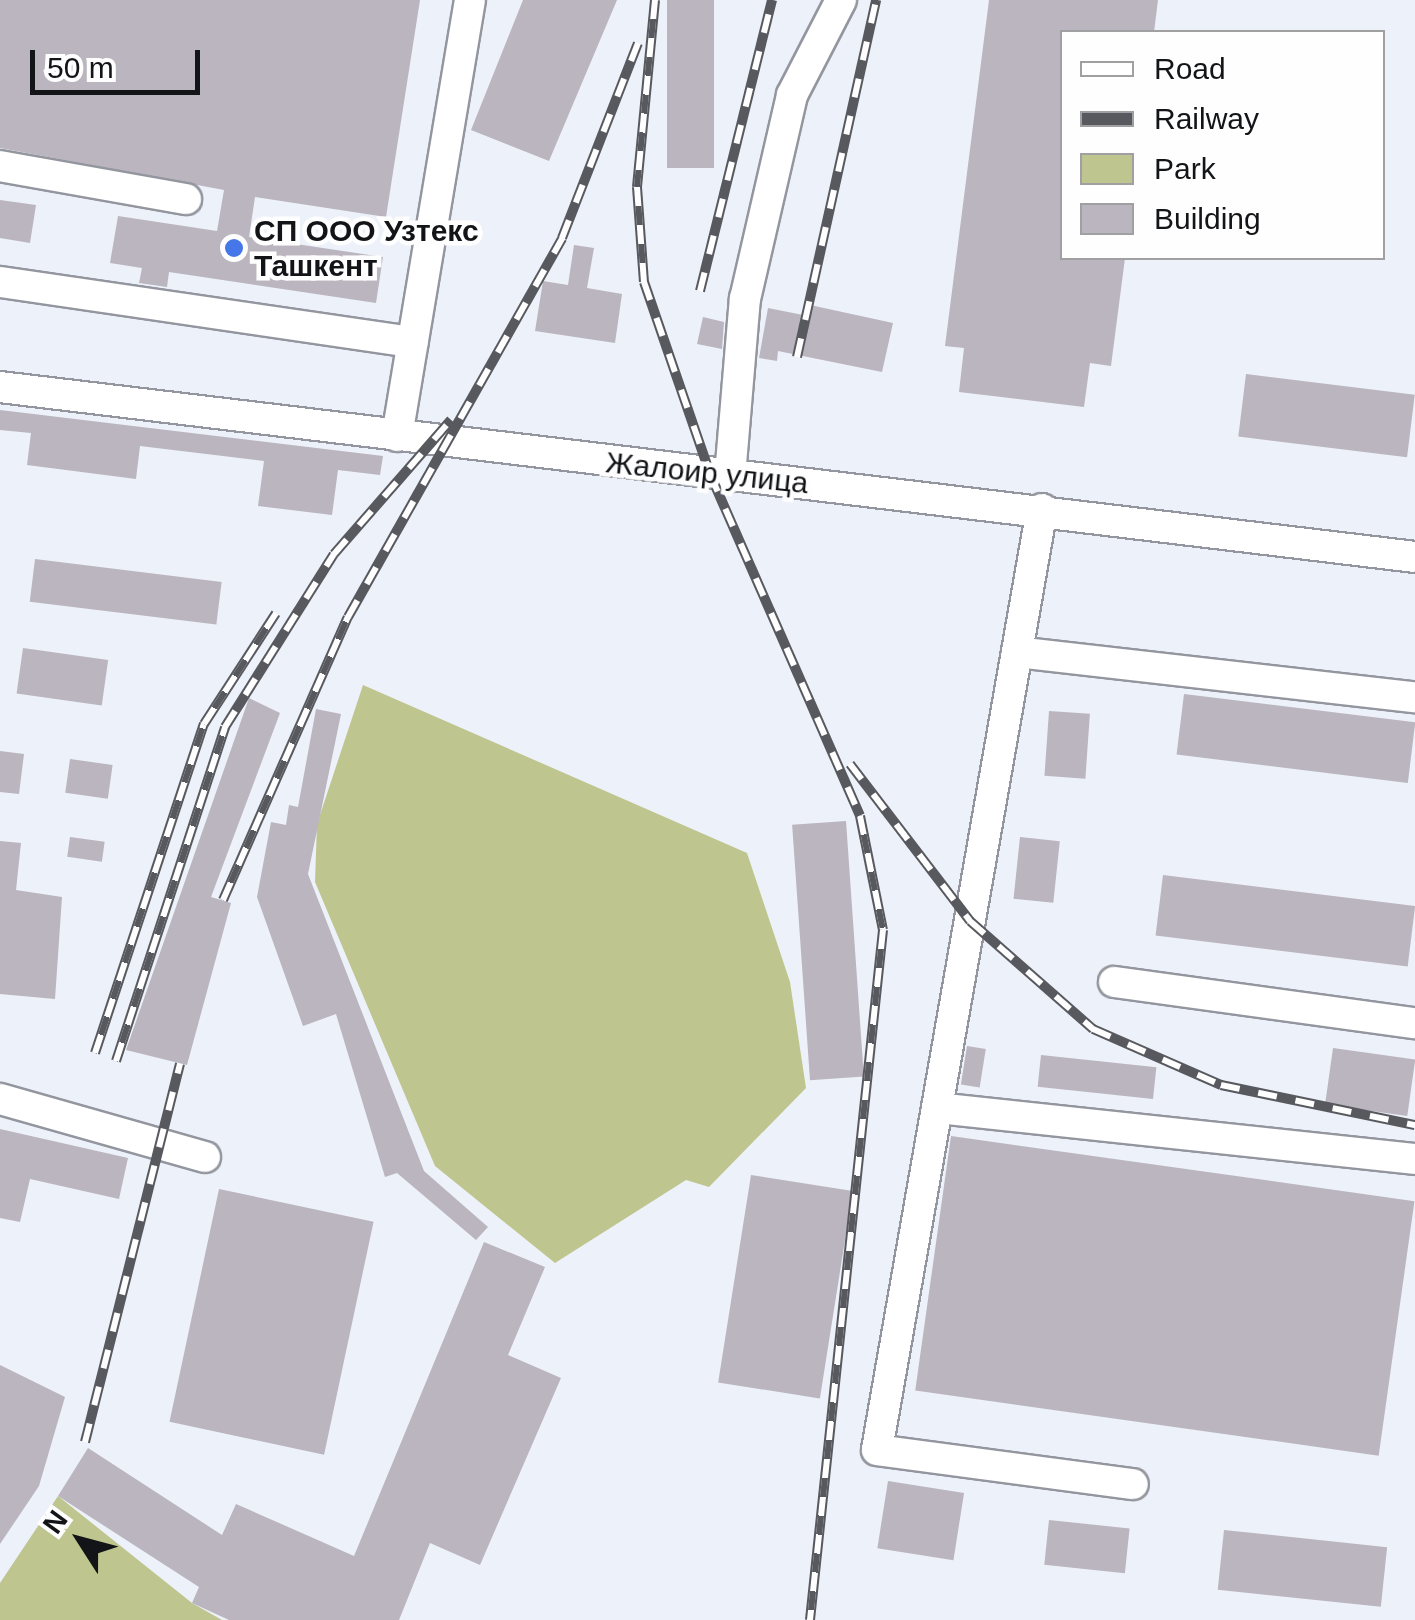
<!DOCTYPE html>
<html>
<head>
<meta charset="utf-8">
<style>
  body { margin:0 }
  #map { position:relative; width:1415px; height:1620px; overflow:hidden; background:#edf1fa; font-family:Arial,sans-serif }
  div>[style] { position:absolute }
  .green>* { inset:0; background:#bfc58e }
  .building>* { inset:0; background:#bab5be; transform-origin:0 0 }
  .roads { filter:drop-shadow(2px 0 #93969e) drop-shadow(-2px 0 #93969e) drop-shadow(0 2px #93969e) drop-shadow(0 -2px #93969e) }
  .minor>* { height:30px; margin:-15px; padding:0 15px; transform-origin:15px; border-radius:15px; background:#fff }
  .rail>* { height:10px; margin-top:-5px; transform-origin:0; background:repeating-linear-gradient(90deg,#fefefe 0 19px,#57595e 0 38px); box-sizing:border-box; border-block:2px solid #57595e }
  .dots>* { width:28px; height:28px; translate:-50% -50%; box-sizing:border-box; border:5px solid #fefefe; border-radius:50% }
  span { translate:-50% -50%; white-space:nowrap; text-align:center; line-height:1.15; -webkit-text-stroke:9px #fefefe; paint-order:stroke }
  .poi-label { font-size:30px; color:#131417; font-weight:700 }
  .left { translate:0 -50%; text-align:left }
  .street-label { font-size:30px; color:#131417 }
  .legend { position:absolute; left:1060px; top:30px; width:325px; height:230px; box-sizing:border-box; background:#fefefe; border:2px solid #a0a0a2; margin:0; padding:12px 18px; list-style:none; font-size:30px; color:#131417 }
  .legend li { display:flex; align-items:center; gap:20px; height:50px }
  .legend b { width:50px; border:2px solid #a0a0a2 }
  .north { position:absolute; left:30px; top:1490px; width:100px; height:100px; -webkit-text-stroke:8px #fefefe; paint-order:stroke; rotate:306deg; font-size:28px; font-weight:700; line-height:40px; text-align:center; color:#131417 }
  .north::after { content:''; display:block; margin:auto; width:35px; height:45px; background:#131417; clip-path:polygon(50% 0,100% 100%,50% 72%,0 100%) }
  .scale { position:absolute; left:30px; top:50px; width:170px; height:45px; box-sizing:border-box; border:5px solid #131417; border-top:0; padding-left:12px; font-size:30px; line-height:35px; white-space:nowrap; color:#131417; -webkit-text-stroke:8px #fefefe; paint-order:stroke }
</style>
</head>
<body>
<div id="map">
  <div class="green">
    <i style="clip-path:polygon(363px 685px,747px 853px,790px 982px,806px 1088px,709px 1187px,686px 1180px,555px 1263px,435px 1166px,315px 882px,317px 824px)"></i>
    <i style="clip-path:polygon(58px 1496px,192px 1603px,222px 1620px,0 1620px,0 1583px)"></i>
  </div>
  <div class="building">
    <i style="clip-path:polygon(0 0,420px 0,386px 217px,255px 197px,249px 237px,383px 257px,376px 303px,169px 272px,167px 287px,139px 283px,142px 268px,110px 263px,118px 216px,217px 231px,224px 190px,0 148px)"></i>
    <i style="clip-path:polygon(523px 0,617px 0,549px 161px,471px 130px)"></i>
    <i style="left:667px;top:0;width:47px;height:168px"></i>
    <i style="clip-path:polygon(989px 0,1158px 0,1154px 32px,1062px 32px,1062px 258px,1125px 258px,1111px 366px,1090px 363px,1084px 407px,959px 392px,964px 348px,945px 346px)"></i>
    <i style="clip-path:polygon(0 200px,36px 205px,30px 243px,0 238px)"></i>
    <i style="clip-path:polygon(574px 245px,594px 248px,587px 288px,622px 294px,615px 343px,535px 331px,543px 281px,568px 285px)"></i>
    <i style="clip-path:polygon(810px 305px,893px 323px,882px 372px,778px 351px,777px 361px,759px 358px,768px 308px,808px 316px)"></i>
    <i style="clip-path:polygon(703px 317px,724px 322px,722px 349px,697px 344px)"></i>
    <i style="left:1246px;top:374px;width:170px;height:63px;rotate:7deg"></i>
    <i style="clip-path:polygon(0 410px,383px 456px,380px 475px,338px 470px,332px 515px,258px 506px,264px 461px,140px 446px,136px 479px,27px 465px,31px 433px,0 430px)"></i>
    <i style="left:35px;top:559px;width:188px;height:43px;rotate:7deg"></i>
    <i style="left:23px;top:648px;width:86px;height:46px;rotate:8deg"></i>
    <i style="left:1184px;top:694px;width:233px;height:61px;rotate:7deg"></i>
    <i style="clip-path:polygon(249px 698px,280px 713px,211px 897px,231px 903px,187px 1065px,126px 1050px)"></i>
    <i style="clip-path:polygon(316px 709px,341px 714px,308px 874px,424px 1171px,488px 1227px,476px 1240px,397px 1173px,385px 1177px,336px 1014px,303px 1026px,257px 897px,271px 822px,286px 825px,289px 805px,298px 807px)"></i>
    <i style="left:1049px;top:711px;width:41px;height:65px;rotate:4deg"></i>
    <i style="clip-path:polygon(0 751px,24px 754px,19px 794px,0 792px)"></i>
    <i style="left:70px;top:759px;width:43px;height:34px;rotate:8deg"></i>
    <i style="left:846px;top:821px;width:256px;height:54px;rotate:86deg"></i>
    <i style="left:70px;top:837px;width:35px;height:20px;rotate:8deg"></i>
    <i style="left:1020px;top:837px;width:40px;height:62px;rotate:6deg"></i>
    <i style="clip-path:polygon(0 841px,21px 843px,16px 890px,62px 897px,55px 999px,0 994px)"></i>
    <i style="left:1163px;top:875px;width:254px;height:61px;rotate:7deg"></i>
    <i style="left:967px;top:1046px;width:19px;height:39px;rotate:9deg"></i>
    <i style="left:1333px;top:1048px;width:83px;height:57px;rotate:8deg"></i>
    <i style="left:1041px;top:1055px;width:116px;height:32px;rotate:6deg"></i>
    <i style="clip-path:polygon(0 1129px,128px 1158px,119px 1199px,30px 1179px,20px 1222px,0 1218px)"></i>
    <i style="left:951px;top:1136px;width:468px;height:257px;rotate:8deg"></i>
    <i style="left:751px;top:1175px;width:103px;height:210px;rotate:9deg"></i>
    <i style="left:219px;top:1189px;width:158px;height:238px;rotate:12deg"></i>
    <i style="clip-path:polygon(484px 1242px,545px 1267px,508px 1355px,561px 1378px,480px 1565px,430px 1543px,399px 1620px,229px 1620px,192px 1603px,199px 1587px,58px 1496px,88px 1448px,222px 1535px,236px 1504px,354px 1556px)"></i>
    <i style="clip-path:polygon(0 1365px,65px 1397px,39px 1486px,0 1544px)"></i>
    <i style="left:888px;top:1481px;width:77px;height:68px;rotate:9deg"></i>
    <i style="left:1049px;top:1520px;width:81px;height:45px;rotate:6deg"></i>
    <i style="left:1224px;top:1530px;width:164px;height:60px;rotate:6deg"></i>
  </div>
  <div class="roads">
    <div class="minor">
      <i style="left:0;top:166px;width:189px;rotate:10.1deg"></i>
      <i style="left:0;top:282px;width:417px;rotate:8.3deg"></i>
      <i style="left:0;top:387px;width:1425px;rotate:6.85deg"></i>
      <i style="left:397px;top:436px;width:442px;rotate:-80.5deg"></i>
      <i style="left:730px;top:476px;width:178px;rotate:-85.2deg"></i>
      <i style="left:745px;top:299px;width:209px;rotate:-77deg"></i>
      <i style="left:792px;top:95px;width:107px;rotate:-62.7deg"></i>
      <i style="left:1042px;top:509px;width:955px;rotate:99.95deg"></i>
      <i style="left:877px;top:1450px;width:258px;rotate:7.6deg"></i>
      <i style="left:1017px;top:652px;width:401px;rotate:6.5deg"></i>
      <i style="left:1114px;top:982px;width:304px;rotate:7.8deg"></i>
      <i style="left:0;top:1099px;width:213px;rotate:15.8deg"></i>
      <i style="left:937px;top:1108px;width:481px;rotate:6.1deg"></i>
    </div>
  </div>
  <div class="rail">
    <i style="left:655px;top:0;width:188px;rotate:95.5deg"></i>
    <i style="left:637px;top:187px;width:95px;rotate:85.8deg"></i>
    <i style="left:644px;top:282px;width:203px;rotate:71deg"></i>
    <i style="left:710px;top:474px;width:373px;rotate:66.3deg"></i>
    <i style="left:860px;top:816px;width:116px;rotate:78.6deg"></i>
    <i style="left:883px;top:930px;width:694px;rotate:96.04deg"></i>
    <i style="left:700px;top:291px;width:300px;rotate:-76.1deg"></i>
    <i style="left:797px;top:357px;width:366px;rotate:-77.5deg"></i>
    <i style="left:850px;top:764px;width:198px;rotate:52.6deg"></i>
    <i style="left:970px;top:921px;width:164px;rotate:41.3deg"></i>
    <i style="left:1093px;top:1029px;width:140px;rotate:23.6deg"></i>
    <i style="left:1221px;top:1085px;width:198px;rotate:11.7deg"></i>
    <i style="left:223px;top:900px;width:309px;rotate:-66.2deg"></i>
    <i style="left:348px;top:617px;width:435px;rotate:-60.5deg"></i>
    <i style="left:562px;top:238px;width:209px;rotate:-68.7deg"></i>
    <i style="left:95px;top:1053px;width:347px;rotate:-71.7deg"></i>
    <i style="left:204px;top:724px;width:132px;rotate:-57deg"></i>
    <i style="left:116px;top:1061px;width:351px;rotate:-71.9deg"></i>
    <i style="left:225px;top:727px;width:204px;rotate:-57.8deg"></i>
    <i style="left:334px;top:554px;width:178px;rotate:-48.9deg"></i>
    <i style="left:85px;top:1442px;width:390px;rotate:-75.9deg"></i>
  </div>
  <div class="dots">
    <i style="left:234px;top:248px;background:#4577e8"></i>
  </div>
  <div class="poi-label">
    <span class="left" style="left:254px;top:248px">СП ООО Узтекс<br>Ташкент</span>
  </div>
  <div class="street-label">
    <span style="left:707px;top:473px;rotate:6deg">Жалоир улица</span>
  </div>
  <ul class="legend">
  <li><b style="height:12px;background:#fff"></b>Road</li>
  <li><b style="height:12px;background:#57595e"></b>Railway</li>
  <li><b style="height:28px;background:#bfc58e"></b>Park</li>
  <li><b style="height:28px;background:#bab5be"></b>Building</li>
  </ul>
  <div class="north">N</div>
  <div class="scale">50 m</div>
</div>
</body>
</html>
